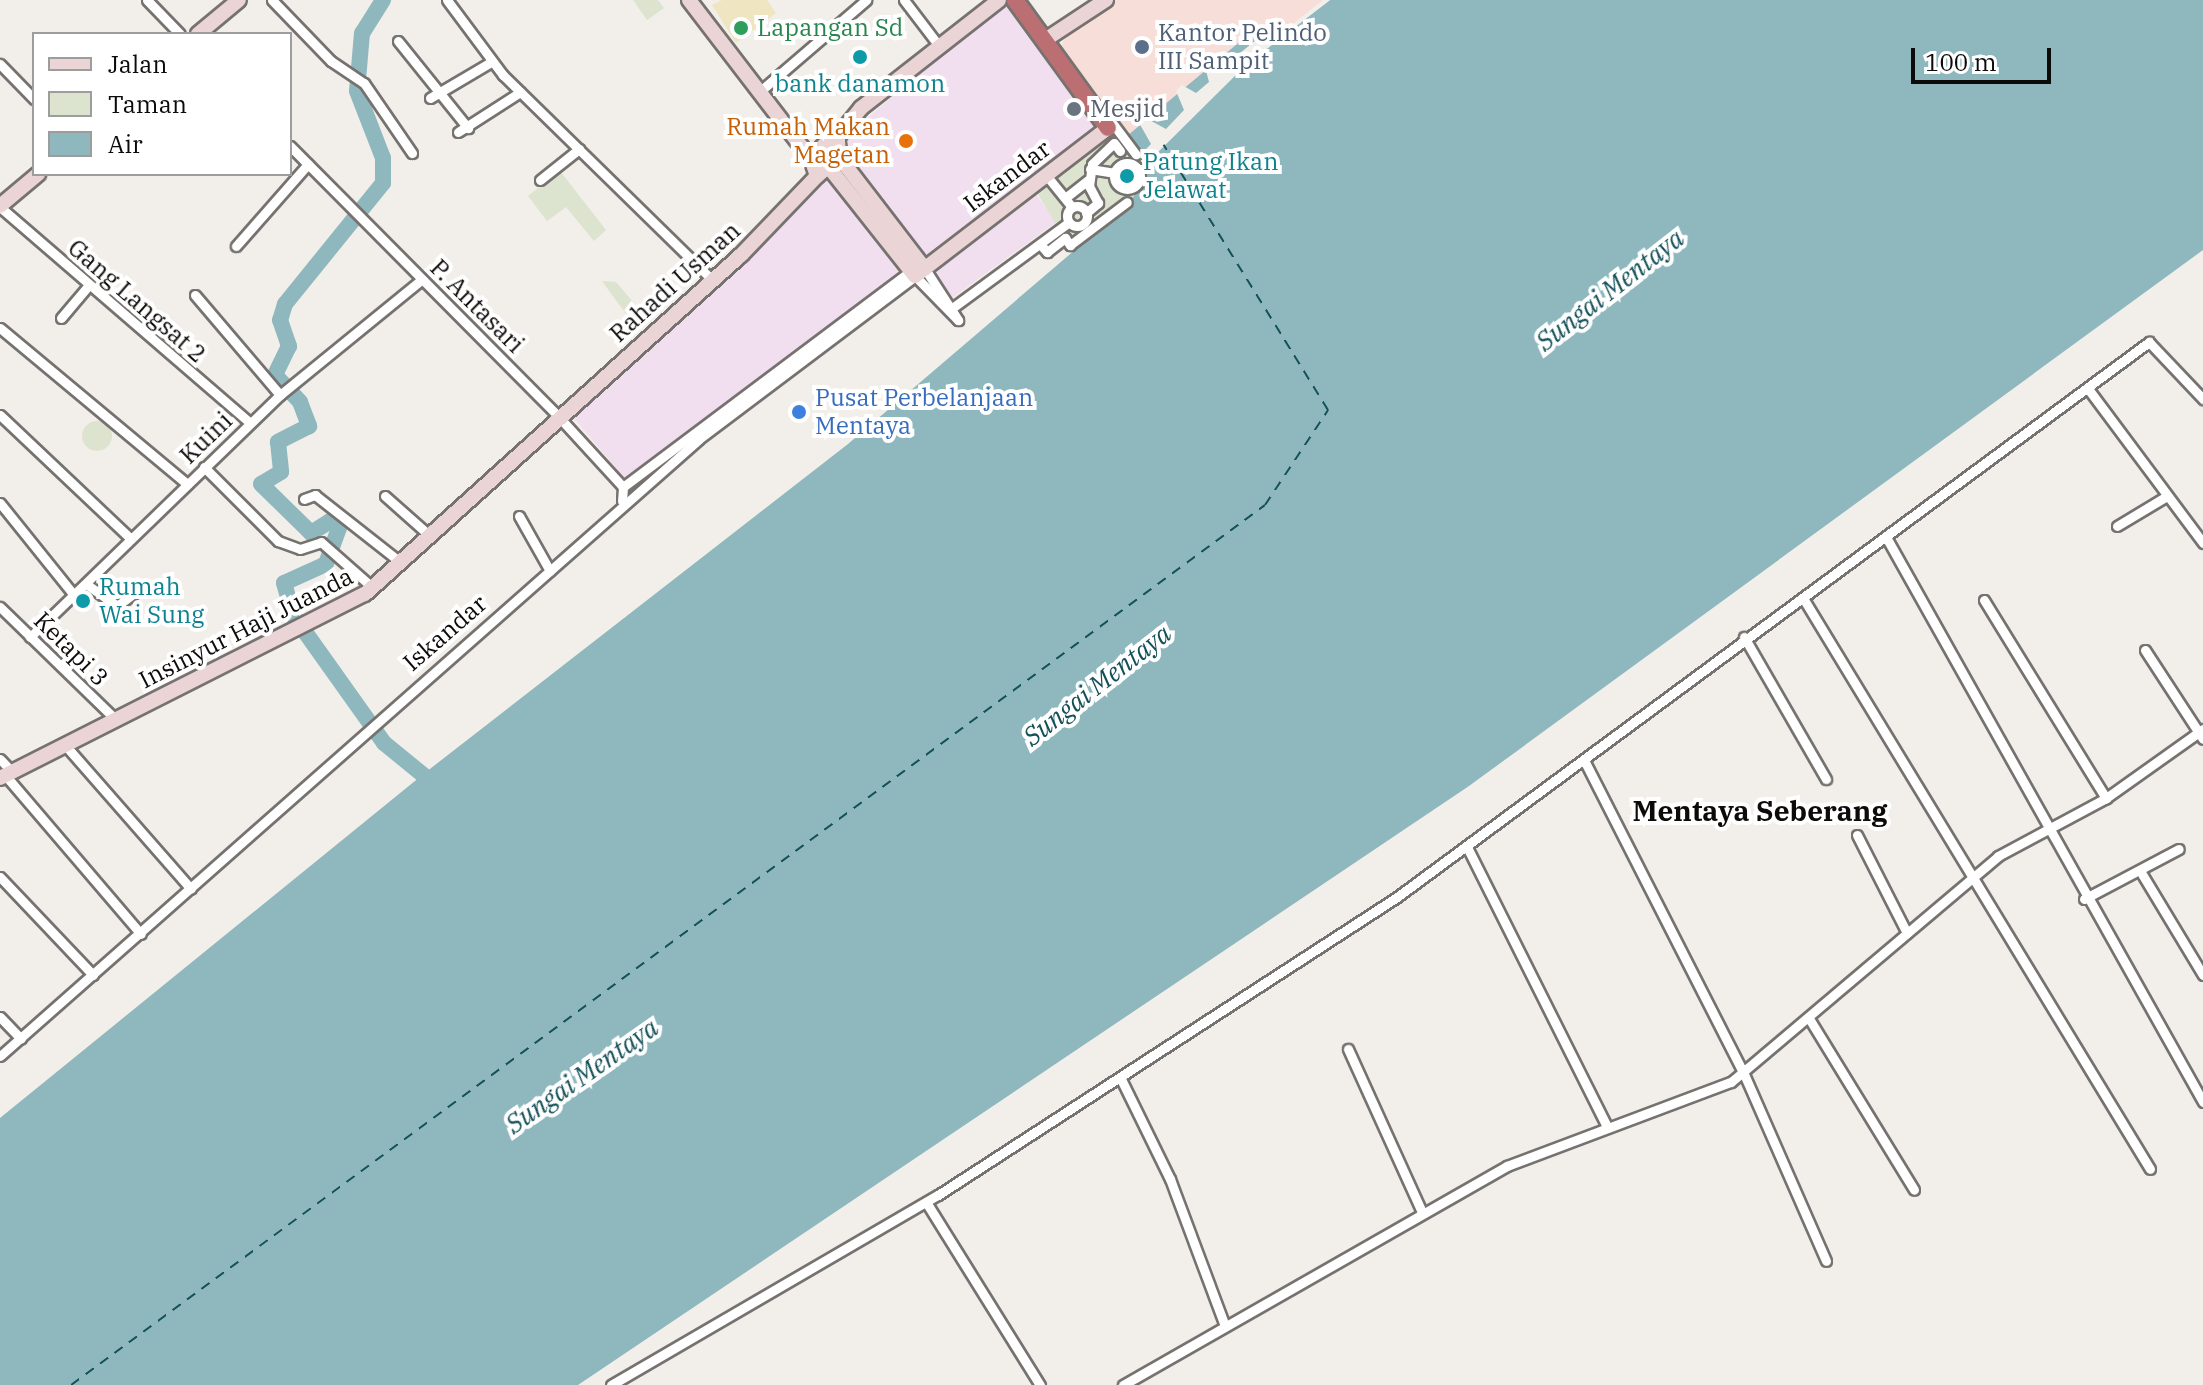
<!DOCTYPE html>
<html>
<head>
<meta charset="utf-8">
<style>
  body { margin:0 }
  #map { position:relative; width:2203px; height:1385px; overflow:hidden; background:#f2eeea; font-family:"IBM Plex Serif",serif }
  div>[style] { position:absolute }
  .commercial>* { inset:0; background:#f1deef; transform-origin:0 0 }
  .industrial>* { inset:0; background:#f8ded9 }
  .green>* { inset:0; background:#dce3ce }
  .round { border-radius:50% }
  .sand>* { inset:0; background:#efe5c0 }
  .water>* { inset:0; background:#8eb8be }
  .pier>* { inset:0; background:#f2eeea }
  .river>* { height:16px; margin:-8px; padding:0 8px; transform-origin:8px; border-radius:8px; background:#8eb8be }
  .ferry>* { height:2px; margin-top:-1px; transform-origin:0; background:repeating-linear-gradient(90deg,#135058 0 10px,transparent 0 18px) }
  .roads { filter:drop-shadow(2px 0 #76726f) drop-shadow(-2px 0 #76726f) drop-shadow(0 2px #76726f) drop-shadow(0 -2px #76726f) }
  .street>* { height:9px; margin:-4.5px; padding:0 4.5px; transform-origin:4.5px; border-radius:4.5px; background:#fff }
  .street>.ring { margin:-4.5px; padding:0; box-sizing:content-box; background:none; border:9px solid #fff; border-radius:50% }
  .secondary>* { height:14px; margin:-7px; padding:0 7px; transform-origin:7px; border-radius:7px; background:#ebd4d5 }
  .highway>* { height:16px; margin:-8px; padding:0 8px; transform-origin:8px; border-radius:8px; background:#bc6f72 }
  .dots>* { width:22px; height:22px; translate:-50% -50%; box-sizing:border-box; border:4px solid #fff; border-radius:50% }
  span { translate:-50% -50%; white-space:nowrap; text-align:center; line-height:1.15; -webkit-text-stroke:8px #fff; paint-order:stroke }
  .leisure-label { font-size:24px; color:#27864d }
  .left { translate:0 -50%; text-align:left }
  .service-label { font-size:24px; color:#4e5e75 }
  .culture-label { font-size:24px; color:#0d838f }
  .worship-label { font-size:24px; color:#5b616d }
  .food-label { font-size:24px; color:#c56008 }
  .right { translate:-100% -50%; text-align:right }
  .street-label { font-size:24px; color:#0d0b0a }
  .shop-label { font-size:24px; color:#366cbe }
  .water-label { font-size:26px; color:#135058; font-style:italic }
  .quarter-label { font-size:28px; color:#0d0b0a; font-weight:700 }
  .legend { position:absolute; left:32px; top:32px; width:260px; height:144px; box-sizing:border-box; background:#fff; border:2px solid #9e9d9d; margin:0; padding:10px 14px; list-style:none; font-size:24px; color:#0d0b0a }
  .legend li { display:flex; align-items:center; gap:16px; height:40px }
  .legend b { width:40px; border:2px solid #9e9d9d }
  .scale { position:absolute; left:1911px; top:48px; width:140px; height:36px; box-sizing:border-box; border:4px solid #0d0b0a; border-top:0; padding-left:10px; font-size:24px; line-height:28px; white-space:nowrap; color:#0d0b0a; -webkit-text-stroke:6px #fff; paint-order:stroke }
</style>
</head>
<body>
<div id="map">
  <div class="commercial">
    <i style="clip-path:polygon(1004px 1px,1097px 128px,926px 260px,844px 157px,843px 139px)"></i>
    <i style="clip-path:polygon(830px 175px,908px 274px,632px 487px,573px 417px)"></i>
    <i style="left:1032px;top:189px;width:41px;height:128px;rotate:54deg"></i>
  </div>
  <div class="industrial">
    <i style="clip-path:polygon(1115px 0,1330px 0,1246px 65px,1143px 167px,1061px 48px,1065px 36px)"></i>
  </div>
  <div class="green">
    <i style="clip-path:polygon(633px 0,658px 0,664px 8px,647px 20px)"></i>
    <i style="clip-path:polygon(1115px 133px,1144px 181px,1131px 202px,1070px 248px,1036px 191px)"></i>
    <i style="clip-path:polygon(560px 171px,606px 230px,594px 241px,566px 207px,547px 221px,528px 196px)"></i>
    <i style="clip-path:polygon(602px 281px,616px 282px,645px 316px,634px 325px)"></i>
    <i class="round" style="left:82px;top:421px;width:30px;height:30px"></i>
  </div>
  <div class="sand">
    <i style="clip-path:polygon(722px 0,767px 0,776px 13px,736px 43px,712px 5px)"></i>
  </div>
  <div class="water">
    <i style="clip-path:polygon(1330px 0,2203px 0,2203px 250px,1469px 786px,578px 1385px,0 1385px,0 1118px,426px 772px,848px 444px,1131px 202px,1144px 174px,1127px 136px,1255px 29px,1275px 42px)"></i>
  </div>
  <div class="pier">
    <i style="clip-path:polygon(1323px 0,1330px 0,1246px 65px,1143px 167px,1136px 159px,1151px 144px,1138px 121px,1144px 117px,1166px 129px,1184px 110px,1176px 91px,1182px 85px,1196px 93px,1209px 82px,1205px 67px,1223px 67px,1256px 40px,1252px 25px,1275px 38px)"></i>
  </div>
  <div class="river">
    <i style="left:383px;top:0;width:39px;rotate:122deg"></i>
    <i style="left:362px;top:33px;width:58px;rotate:94.9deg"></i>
    <i style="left:357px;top:91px;width:72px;rotate:68.8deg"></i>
    <i style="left:383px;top:158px;width:25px;rotate:90deg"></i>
    <i style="left:383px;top:183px;width:156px;rotate:129deg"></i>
    <i style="left:285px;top:304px;width:17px;rotate:107deg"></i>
    <i style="left:280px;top:320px;width:28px;rotate:71deg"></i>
    <i style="left:289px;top:346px;width:32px;rotate:116deg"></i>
    <i style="left:275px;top:375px;width:37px;rotate:47deg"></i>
    <i style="left:300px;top:402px;width:26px;rotate:69deg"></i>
    <i style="left:309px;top:426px;width:35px;rotate:153deg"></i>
    <i style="left:278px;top:442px;width:30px;rotate:84deg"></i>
    <i style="left:281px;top:472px;width:23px;rotate:149deg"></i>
    <i style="left:261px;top:484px;width:70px;rotate:44.4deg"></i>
    <i style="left:311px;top:533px;width:22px;rotate:-32deg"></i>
    <i style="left:330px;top:521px;width:11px;rotate:38deg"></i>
    <i style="left:339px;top:528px;width:38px;rotate:110deg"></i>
    <i style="left:326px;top:564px;width:46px;rotate:155.7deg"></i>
    <i style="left:284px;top:583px;width:33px;rotate:74deg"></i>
    <i style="left:293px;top:615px;width:157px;rotate:54.6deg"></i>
    <i style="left:384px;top:743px;width:70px;rotate:39.2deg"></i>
  </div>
  <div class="ferry">
    <i style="left:71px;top:1385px;width:1483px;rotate:-36.39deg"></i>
    <i style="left:1265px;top:505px;width:114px;rotate:-56.4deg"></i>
    <i style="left:1328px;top:410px;width:312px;rotate:-121.8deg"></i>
  </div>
  <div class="roads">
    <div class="street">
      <i style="left:147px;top:0;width:47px;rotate:45.9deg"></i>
      <i style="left:272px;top:0;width:85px;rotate:46deg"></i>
      <i style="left:331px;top:61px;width:40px;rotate:34deg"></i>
      <i style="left:364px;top:83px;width:85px;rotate:55.6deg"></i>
      <i style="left:447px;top:0;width:94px;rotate:53.3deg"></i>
      <i style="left:503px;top:75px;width:293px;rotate:44.4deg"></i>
      <i style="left:904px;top:0;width:58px;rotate:52.7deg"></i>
      <i style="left:398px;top:41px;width:112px;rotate:51.2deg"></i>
      <i style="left:0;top:64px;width:49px;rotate:45.8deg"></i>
      <i style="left:758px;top:93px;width:143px;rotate:-40.7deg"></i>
      <i style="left:430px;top:98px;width:71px;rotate:-30.5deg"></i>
      <i style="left:1113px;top:124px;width:38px;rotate:53deg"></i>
      <i style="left:458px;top:132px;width:74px;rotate:-32.8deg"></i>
      <i style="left:290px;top:146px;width:380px;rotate:45.2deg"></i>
      <i style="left:558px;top:416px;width:96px;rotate:47.5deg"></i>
      <i style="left:623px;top:487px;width:14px;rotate:94deg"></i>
      <i class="ring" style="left:1114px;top:163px;width:17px;height:17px"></i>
      <i style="left:1090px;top:169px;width:24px;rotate:9deg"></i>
      <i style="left:1046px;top:175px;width:41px;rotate:50.9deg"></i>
      <i style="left:540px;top:180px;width:50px;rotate:-38.5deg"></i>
      <i style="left:1065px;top:198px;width:29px;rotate:-38deg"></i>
      <i class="ring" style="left:1067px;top:206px;width:11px;height:11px"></i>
      <i style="left:0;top:207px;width:330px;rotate:40.8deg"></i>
      <i style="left:1086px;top:213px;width:16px;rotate:-40deg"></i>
      <i style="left:1098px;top:203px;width:19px;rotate:-118deg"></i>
      <i style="left:1089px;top:186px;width:22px;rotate:-82deg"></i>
      <i style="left:1092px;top:164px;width:30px;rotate:-44deg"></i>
      <i style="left:1114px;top:143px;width:10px;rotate:53deg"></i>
      <i style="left:1040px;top:244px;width:11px;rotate:49deg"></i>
      <i style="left:1047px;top:252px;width:23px;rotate:-38deg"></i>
      <i style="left:1065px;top:238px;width:9px;rotate:54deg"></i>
      <i style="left:1070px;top:245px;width:71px;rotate:-37deg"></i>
      <i style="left:236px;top:246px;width:109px;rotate:-48.7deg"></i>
      <i style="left:195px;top:295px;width:131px;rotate:49.6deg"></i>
      <i style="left:955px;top:306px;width:140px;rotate:-36.3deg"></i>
      <i style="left:61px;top:318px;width:43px;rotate:-49.7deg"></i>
      <i style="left:0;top:328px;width:244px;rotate:39.8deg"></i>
      <i style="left:2089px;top:390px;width:191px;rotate:53.3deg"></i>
      <i style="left:0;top:415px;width:180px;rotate:43.4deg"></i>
      <i style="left:204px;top:467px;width:105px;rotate:45deg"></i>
      <i style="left:278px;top:541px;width:23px;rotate:20deg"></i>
      <i style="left:300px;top:549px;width:22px;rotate:-18deg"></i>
      <i style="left:321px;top:542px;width:69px;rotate:41.5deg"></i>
      <i style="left:623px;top:487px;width:360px;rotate:-36.9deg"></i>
      <i style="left:385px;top:496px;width:59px;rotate:41.6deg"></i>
      <i style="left:304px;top:499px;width:12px;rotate:-20deg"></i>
      <i style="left:315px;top:495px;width:108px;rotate:38.2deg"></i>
      <i style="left:0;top:503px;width:118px;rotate:51.2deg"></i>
      <i style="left:519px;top:516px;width:63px;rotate:60.6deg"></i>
      <i style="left:2117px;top:526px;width:58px;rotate:-31deg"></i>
      <i style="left:1886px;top:537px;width:648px;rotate:60.7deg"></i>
      <i style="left:86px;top:584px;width:38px;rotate:35deg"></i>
      <i style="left:117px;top:606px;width:35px;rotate:-37deg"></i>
      <i style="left:1803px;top:598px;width:668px;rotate:58.71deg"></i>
      <i style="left:1984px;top:600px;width:233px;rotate:58.4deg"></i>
      <i style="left:0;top:607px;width:159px;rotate:44.2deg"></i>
      <i style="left:30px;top:637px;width:348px;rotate:-44.1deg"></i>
      <i style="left:280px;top:395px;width:183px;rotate:-39.2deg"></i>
      <i style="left:1744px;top:637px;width:164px;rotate:60deg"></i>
      <i style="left:2145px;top:650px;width:106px;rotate:56.9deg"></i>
      <i style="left:65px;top:745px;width:191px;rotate:48.8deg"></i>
      <i style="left:0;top:759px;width:18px;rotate:47deg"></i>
      <i style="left:1585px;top:762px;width:350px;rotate:63deg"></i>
      <i style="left:1744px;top:1074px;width:204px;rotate:66.3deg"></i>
      <i style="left:5px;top:775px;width:209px;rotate:49.5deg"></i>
      <i style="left:1857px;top:835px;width:110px;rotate:63deg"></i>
      <i style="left:1467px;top:847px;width:313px;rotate:63.4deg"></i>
      <i style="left:2142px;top:874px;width:118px;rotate:58.9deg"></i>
      <i style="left:0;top:877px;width:135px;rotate:46.5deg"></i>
      <i style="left:2084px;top:899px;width:107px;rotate:-27.8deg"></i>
      <i style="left:0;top:1017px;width:30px;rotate:46deg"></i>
      <i style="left:1810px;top:1020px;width:199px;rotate:58.5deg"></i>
      <i style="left:1348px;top:1049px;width:179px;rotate:65.6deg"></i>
      <i style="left:0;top:1056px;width:932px;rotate:-41.43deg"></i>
      <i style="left:699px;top:439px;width:271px;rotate:-37deg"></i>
      <i style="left:915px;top:276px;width:62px;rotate:45.7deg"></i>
      <i style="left:958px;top:320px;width:61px;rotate:-122.9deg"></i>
      <i style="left:1121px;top:1079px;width:111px;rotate:63.9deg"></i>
      <i style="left:1170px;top:1179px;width:157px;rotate:69.5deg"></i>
      <i style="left:926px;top:1202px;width:216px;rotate:58.1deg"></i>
      <i style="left:611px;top:1385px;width:378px;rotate:-30.2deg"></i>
      <i style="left:938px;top:1195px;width:547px;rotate:-32.99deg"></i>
      <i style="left:1397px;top:897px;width:935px;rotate:-36.43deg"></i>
      <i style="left:2149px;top:342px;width:79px;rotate:46.5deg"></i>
      <i style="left:1123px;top:1385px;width:442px;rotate:-29.7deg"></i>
      <i style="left:1507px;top:1166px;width:239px;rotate:-20.6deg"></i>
      <i style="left:1731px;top:1082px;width:350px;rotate:-40.2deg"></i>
      <i style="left:1998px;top:856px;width:123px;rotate:-28.2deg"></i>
      <i style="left:2106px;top:798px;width:119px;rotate:-35.4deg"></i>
    </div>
    <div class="secondary">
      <i style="left:689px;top:0;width:200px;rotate:52.5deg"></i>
      <i style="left:198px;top:34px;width:53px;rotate:-39.7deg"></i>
      <i style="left:1045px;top:40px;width:73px;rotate:-33.3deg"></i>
      <i style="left:836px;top:139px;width:40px;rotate:-51deg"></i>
      <i style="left:861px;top:108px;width:175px;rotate:-38deg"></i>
      <i style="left:828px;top:141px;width:10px"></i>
      <i style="left:838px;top:141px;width:16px;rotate:86deg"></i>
      <i style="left:839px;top:157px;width:29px;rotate:139deg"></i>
      <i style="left:817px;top:176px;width:18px;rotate:-109deg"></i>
      <i style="left:811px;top:159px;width:25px;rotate:-47deg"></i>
      <i style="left:839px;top:157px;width:141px;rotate:52.5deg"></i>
      <i style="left:831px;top:170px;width:135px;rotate:51.6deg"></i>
      <i style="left:915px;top:276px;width:243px;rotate:-37.5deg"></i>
      <i style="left:0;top:206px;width:50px;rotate:-40.1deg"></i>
      <i style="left:0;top:778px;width:409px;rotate:-26.8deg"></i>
      <i style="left:365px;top:594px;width:506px;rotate:-42.04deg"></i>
      <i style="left:741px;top:255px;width:110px;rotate:-46.1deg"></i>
    </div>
    <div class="highway">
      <i style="left:1015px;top:0;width:158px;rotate:54deg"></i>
    </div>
  </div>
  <div class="dots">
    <i style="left:741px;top:28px;background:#2e9e5b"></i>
    <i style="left:1142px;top:47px;background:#5c6f8a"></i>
    <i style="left:860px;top:57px;background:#0f9aa8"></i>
    <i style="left:1074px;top:109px;background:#6b7280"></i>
    <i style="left:906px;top:141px;background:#e8710a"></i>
    <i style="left:1127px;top:176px;background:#0f9aa8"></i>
    <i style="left:799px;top:412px;background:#3f7fe0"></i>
    <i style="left:83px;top:601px;background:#0f9aa8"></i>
  </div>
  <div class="leisure-label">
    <span class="left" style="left:757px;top:28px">Lapangan Sd</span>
  </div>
  <div class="service-label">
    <span class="left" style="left:1158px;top:47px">Kantor Pelindo<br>III Sampit</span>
  </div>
  <div class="culture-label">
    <span style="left:860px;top:84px">bank danamon</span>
    <span class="left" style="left:1143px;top:176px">Patung Ikan<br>Jelawat</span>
    <span class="left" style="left:99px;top:601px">Rumah<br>Wai Sung</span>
  </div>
  <div class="worship-label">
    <span class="left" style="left:1090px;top:109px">Mesjid</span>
  </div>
  <div class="food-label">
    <span class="right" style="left:890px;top:141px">Rumah Makan<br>Magetan</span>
  </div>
  <div class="street-label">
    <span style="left:1007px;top:176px;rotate:-37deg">Iskandar</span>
    <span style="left:675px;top:282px;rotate:-42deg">Rahadi Usman</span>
    <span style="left:137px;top:301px;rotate:41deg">Gang Langsat 2</span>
    <span style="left:477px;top:306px;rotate:45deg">P. Antasari</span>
    <span style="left:206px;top:438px;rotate:-44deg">Kuini</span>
    <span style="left:246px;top:628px;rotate:-27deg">Insinyur Haji Juanda</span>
    <span style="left:445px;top:633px;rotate:-41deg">Iskandar</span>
    <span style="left:71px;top:649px;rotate:45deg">Ketapi 3</span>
  </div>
  <div class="shop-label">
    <span class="left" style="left:815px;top:412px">Pusat Perbelanjaan<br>Mentaya</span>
  </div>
  <div class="water-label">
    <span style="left:1610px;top:290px;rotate:-38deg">Sungai Mentaya</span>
    <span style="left:1097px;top:685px;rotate:-38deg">Sungai Mentaya</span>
    <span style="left:582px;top:1076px;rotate:-35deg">Sungai Mentaya</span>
  </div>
  <div class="quarter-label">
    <span style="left:1760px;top:811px">Mentaya Seberang</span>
  </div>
  <ul class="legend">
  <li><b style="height:10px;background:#ebd4d5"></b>Jalan</li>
  <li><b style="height:22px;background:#dce3ce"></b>Taman</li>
  <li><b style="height:22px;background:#8eb8be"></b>Air</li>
  </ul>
  <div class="scale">100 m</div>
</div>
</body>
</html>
